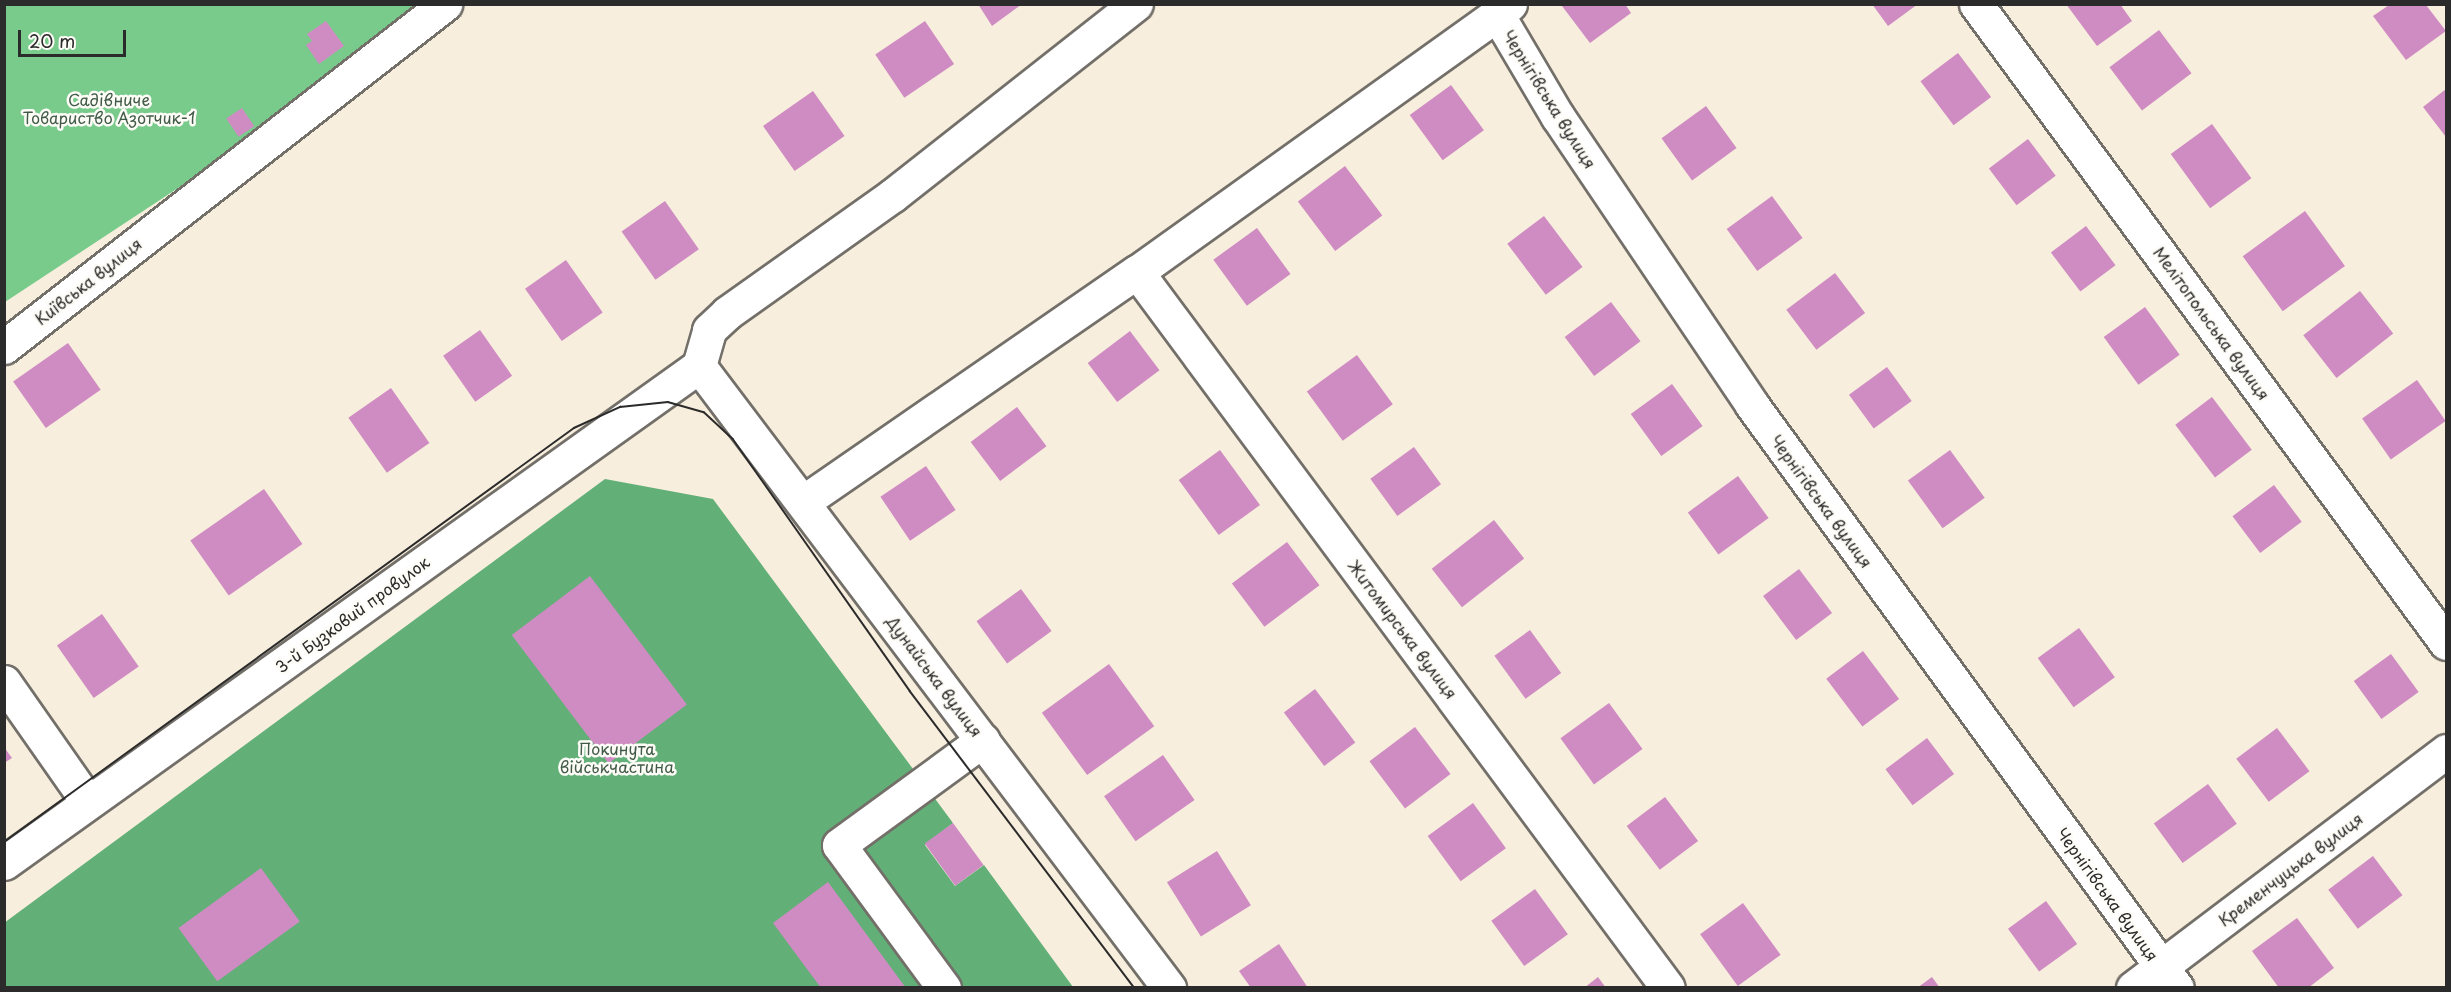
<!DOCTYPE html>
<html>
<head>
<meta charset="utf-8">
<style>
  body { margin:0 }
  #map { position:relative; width:2451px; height:992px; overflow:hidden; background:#f8eedd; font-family:"Playpen Sans",sans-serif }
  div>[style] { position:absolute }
  .green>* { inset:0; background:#79cb8c }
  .forest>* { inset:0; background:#62af78 }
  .building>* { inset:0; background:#cf8cc2; transform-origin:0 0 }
  .roads { filter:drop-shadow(2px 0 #736f69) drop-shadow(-2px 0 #736f69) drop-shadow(0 2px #736f69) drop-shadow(0 -2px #736f69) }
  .minor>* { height:33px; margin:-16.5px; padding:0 16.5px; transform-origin:16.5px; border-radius:16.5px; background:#fff }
  .tram>* { height:1.5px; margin:-0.75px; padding:0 0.75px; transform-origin:0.75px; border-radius:0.75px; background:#2b2b2b }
  span { translate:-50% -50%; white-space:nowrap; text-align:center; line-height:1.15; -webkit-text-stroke:5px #fdfcf7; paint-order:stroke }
  .park-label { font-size:16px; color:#425b48 }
  .street-label { font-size:16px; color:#2b2b2b }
  .frame { position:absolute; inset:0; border:6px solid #2b2b2b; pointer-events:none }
  .scale { position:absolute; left:18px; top:30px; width:108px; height:27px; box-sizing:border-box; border:3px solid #2b2b2b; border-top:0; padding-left:8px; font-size:18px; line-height:21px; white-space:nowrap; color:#2b2b2b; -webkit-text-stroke:4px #fdfcf7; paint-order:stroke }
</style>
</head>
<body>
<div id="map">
  <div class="green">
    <i style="clip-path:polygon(5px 5px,456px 5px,5px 302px)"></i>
  </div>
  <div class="forest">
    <i style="clip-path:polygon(605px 479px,713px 499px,953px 823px,925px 845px,955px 886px,984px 865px,1073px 987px,5px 987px,4px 923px)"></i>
  </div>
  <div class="building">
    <i style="clip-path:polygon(978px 4px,1022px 4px,992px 26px)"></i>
    <i style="clip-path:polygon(1625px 4px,1631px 13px,1590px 43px,1562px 6px)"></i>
    <i style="clip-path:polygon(1872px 4px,1918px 4px,1888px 26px)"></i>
    <i style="clip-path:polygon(2066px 4px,2120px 4px,2132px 21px,2097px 46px)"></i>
    <i style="clip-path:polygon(2389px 5px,2426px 5px,2446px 31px,2406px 60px,2373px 16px)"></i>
    <i style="clip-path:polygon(326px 21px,344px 46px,319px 64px,306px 45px,312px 41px,307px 34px)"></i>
    <i style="left:925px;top:21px;width:52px;height:60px;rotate:56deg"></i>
    <i style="left:2159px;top:30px;width:54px;height:62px;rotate:53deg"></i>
    <i style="left:1958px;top:53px;width:55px;height:47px;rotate:53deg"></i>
    <i style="left:1451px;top:85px;width:56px;height:51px;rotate:54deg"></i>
    <i style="clip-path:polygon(2446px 89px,2446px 137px,2423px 107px)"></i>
    <i style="left:813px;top:91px;width:55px;height:61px;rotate:55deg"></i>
    <i style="left:1706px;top:106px;width:52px;height:55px;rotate:54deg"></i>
    <i style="left:242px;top:108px;width:22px;height:19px;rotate:56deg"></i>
    <i style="left:2212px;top:124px;width:67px;height:51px;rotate:54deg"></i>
    <i style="left:2028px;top:139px;width:46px;height:49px;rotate:53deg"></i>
    <i style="left:1345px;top:166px;width:62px;height:59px;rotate:53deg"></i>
    <i style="left:1772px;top:196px;width:52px;height:56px;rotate:54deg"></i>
    <i style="left:665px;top:201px;width:59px;height:53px;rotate:55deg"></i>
    <i style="left:2305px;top:211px;width:68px;height:77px;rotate:54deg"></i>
    <i style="left:1544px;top:216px;width:64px;height:46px;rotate:53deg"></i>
    <i style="left:2086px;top:226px;width:49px;height:44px;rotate:53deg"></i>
    <i style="left:1257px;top:228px;width:57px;height:54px;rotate:54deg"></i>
    <i style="left:566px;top:260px;width:64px;height:50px;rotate:55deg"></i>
    <i style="left:1835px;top:273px;width:50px;height:61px;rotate:53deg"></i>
    <i style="left:2360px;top:291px;width:54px;height:72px;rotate:52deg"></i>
    <i style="left:1611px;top:302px;width:49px;height:58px;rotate:53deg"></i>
    <i style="left:2145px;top:307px;width:59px;height:51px;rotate:54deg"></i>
    <i style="left:480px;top:330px;width:56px;height:45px;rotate:55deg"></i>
    <i style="left:1130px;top:331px;width:49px;height:53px;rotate:53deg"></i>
    <i style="left:68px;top:343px;width:57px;height:67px;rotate:55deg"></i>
    <i style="left:1357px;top:355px;width:61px;height:62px;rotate:54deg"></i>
    <i style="left:1887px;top:367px;width:42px;height:47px;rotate:54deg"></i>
    <i style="left:2417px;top:380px;width:50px;height:67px;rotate:55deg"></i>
    <i style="left:1672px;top:384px;width:52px;height:51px;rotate:54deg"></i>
    <i style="left:391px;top:388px;width:67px;height:52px;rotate:55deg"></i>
    <i style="left:2212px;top:397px;width:66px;height:46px;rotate:53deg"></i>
    <i style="left:1017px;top:407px;width:49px;height:58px;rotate:53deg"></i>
    <i style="left:1414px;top:447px;width:46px;height:54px;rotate:54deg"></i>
    <i style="left:1220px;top:450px;width:68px;height:51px;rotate:54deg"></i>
    <i style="left:1950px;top:450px;width:59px;height:52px;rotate:54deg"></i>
    <i style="left:926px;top:466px;width:53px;height:55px;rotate:56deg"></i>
    <i style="left:1738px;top:476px;width:52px;height:62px;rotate:54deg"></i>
    <i style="left:2274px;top:485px;width:46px;height:52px;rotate:53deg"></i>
    <i style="left:264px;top:489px;width:67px;height:90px;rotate:55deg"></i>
    <i style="left:1494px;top:520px;width:49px;height:79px;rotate:52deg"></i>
    <i style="left:1287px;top:542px;width:54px;height:69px;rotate:53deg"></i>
    <i style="left:1799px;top:569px;width:55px;height:45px;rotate:53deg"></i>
    <i style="left:590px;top:576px;width:161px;height:98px;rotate:53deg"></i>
    <i style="left:1021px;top:589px;width:52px;height:55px;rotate:54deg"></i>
    <i style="left:102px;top:614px;width:64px;height:55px;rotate:55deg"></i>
    <i style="left:2079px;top:628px;width:61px;height:51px;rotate:54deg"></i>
    <i style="left:1530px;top:630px;width:53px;height:44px;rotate:54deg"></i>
    <i style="left:1863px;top:651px;width:60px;height:46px;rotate:53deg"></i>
    <i style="left:2391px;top:654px;width:47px;height:46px;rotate:54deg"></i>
    <i style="left:1109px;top:664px;width:77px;height:83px;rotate:54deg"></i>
    <i style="left:1315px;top:689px;width:67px;height:39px;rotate:53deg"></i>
    <i style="left:1609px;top:703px;width:57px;height:60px;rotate:54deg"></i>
    <i style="left:1415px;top:727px;width:59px;height:57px;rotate:53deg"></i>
    <i style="left:2277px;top:728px;width:54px;height:51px;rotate:53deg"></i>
    <i style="left:1927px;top:738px;width:45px;height:52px;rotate:53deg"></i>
    <i style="clip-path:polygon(4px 747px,12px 758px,4px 763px)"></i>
    <i style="left:1163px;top:755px;width:55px;height:72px;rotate:55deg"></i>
    <i style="left:2208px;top:784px;width:49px;height:67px;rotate:54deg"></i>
    <i style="left:1665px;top:797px;width:55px;height:48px;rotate:53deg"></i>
    <i style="left:1473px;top:803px;width:56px;height:56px;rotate:54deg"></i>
    <i style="left:953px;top:823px;width:52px;height:35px;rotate:54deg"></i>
    <i style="left:1217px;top:851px;width:64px;height:59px;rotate:58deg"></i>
    <i style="left:2373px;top:856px;width:49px;height:56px;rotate:53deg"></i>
    <i style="left:261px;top:868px;width:66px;height:102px;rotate:54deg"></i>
    <i style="clip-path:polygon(828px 882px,906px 988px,821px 988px,773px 923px)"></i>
    <i style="left:1535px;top:889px;width:56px;height:54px;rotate:54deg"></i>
    <i style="left:2046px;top:901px;width:53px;height:47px;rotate:54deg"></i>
    <i style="left:1743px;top:903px;width:64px;height:53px;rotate:54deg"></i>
    <i style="clip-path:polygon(2297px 918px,2334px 968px,2308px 988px,2279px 988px,2252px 951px)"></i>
    <i style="clip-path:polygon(1279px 944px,1308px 988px,1251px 988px,1239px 971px)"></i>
    <i style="clip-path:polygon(1598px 977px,1606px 988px,1584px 988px)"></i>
    <i style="clip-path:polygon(1932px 977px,1940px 988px,1917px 988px)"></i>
  </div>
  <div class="roads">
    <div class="minor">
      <i style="left:1510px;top:4px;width:16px;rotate:142deg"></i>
      <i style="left:1497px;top:14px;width:120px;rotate:59.4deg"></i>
      <i style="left:1558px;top:117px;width:347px;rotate:56deg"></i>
      <i style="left:1752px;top:405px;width:721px;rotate:53.91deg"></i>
      <i style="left:1976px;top:4px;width:793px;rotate:53.66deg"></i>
      <i style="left:1137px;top:272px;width:891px;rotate:53.44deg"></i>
      <i style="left:4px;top:347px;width:559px;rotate:-37.87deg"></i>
      <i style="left:699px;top:366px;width:780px;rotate:52.92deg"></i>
      <i style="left:803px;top:502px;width:406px;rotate:-34.6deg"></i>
      <i style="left:1137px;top:272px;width:443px;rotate:-35.6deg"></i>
      <i style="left:4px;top:682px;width:146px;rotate:55deg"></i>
      <i style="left:4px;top:863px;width:854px;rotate:-35.57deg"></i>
      <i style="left:699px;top:366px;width:37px;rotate:-74deg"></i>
      <i style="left:709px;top:330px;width:25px;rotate:-43deg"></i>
      <i style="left:727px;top:313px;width:204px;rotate:-35.4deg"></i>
      <i style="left:893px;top:195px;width:309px;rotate:-38.2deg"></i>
      <i style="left:944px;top:988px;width:177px;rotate:-126.3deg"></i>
      <i style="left:839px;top:845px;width:178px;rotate:-36.1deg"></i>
      <i style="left:2133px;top:988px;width:393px;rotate:-37.1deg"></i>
    </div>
  </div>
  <div class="tram">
    <i style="left:4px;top:842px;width:704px;rotate:-35.99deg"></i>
    <i style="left:574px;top:428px;width:51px;rotate:-24.5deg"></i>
    <i style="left:620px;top:407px;width:48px;rotate:-5.9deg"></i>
    <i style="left:668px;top:402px;width:37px;rotate:16deg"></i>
    <i style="left:704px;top:412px;width:40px;rotate:43deg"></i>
    <i style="left:733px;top:439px;width:308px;rotate:54.9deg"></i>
    <i style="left:910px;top:691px;width:373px;rotate:52.9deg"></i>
  </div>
  <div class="park-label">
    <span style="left:109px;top:108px">Садівниче<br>Товариство Азотчик-1</span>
    <span style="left:617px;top:757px">Покинута<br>військчастина</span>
  </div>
  <div class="street-label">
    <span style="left:1550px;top:99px;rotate:58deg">Чернігівська вулиця</span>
    <span style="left:88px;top:281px;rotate:-38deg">Київська вулиця</span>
    <span style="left:2212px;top:323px;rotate:54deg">Мелітопольська вулиця</span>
    <span style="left:1822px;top:501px;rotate:54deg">Чернігівська вулиця</span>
    <span style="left:352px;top:614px;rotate:-36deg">3-й Бузковий провулок</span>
    <span style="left:1403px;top:629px;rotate:53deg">Житомирська вулиця</span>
    <span style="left:935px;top:676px;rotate:53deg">Дунайська вулиця</span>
    <span style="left:2290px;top:869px;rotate:-37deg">Кременчуцька вулиця</span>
    <span style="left:2108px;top:894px;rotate:54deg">Чернігівська вулиця</span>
  </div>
  <div class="frame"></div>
  <div class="scale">20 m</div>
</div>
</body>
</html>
